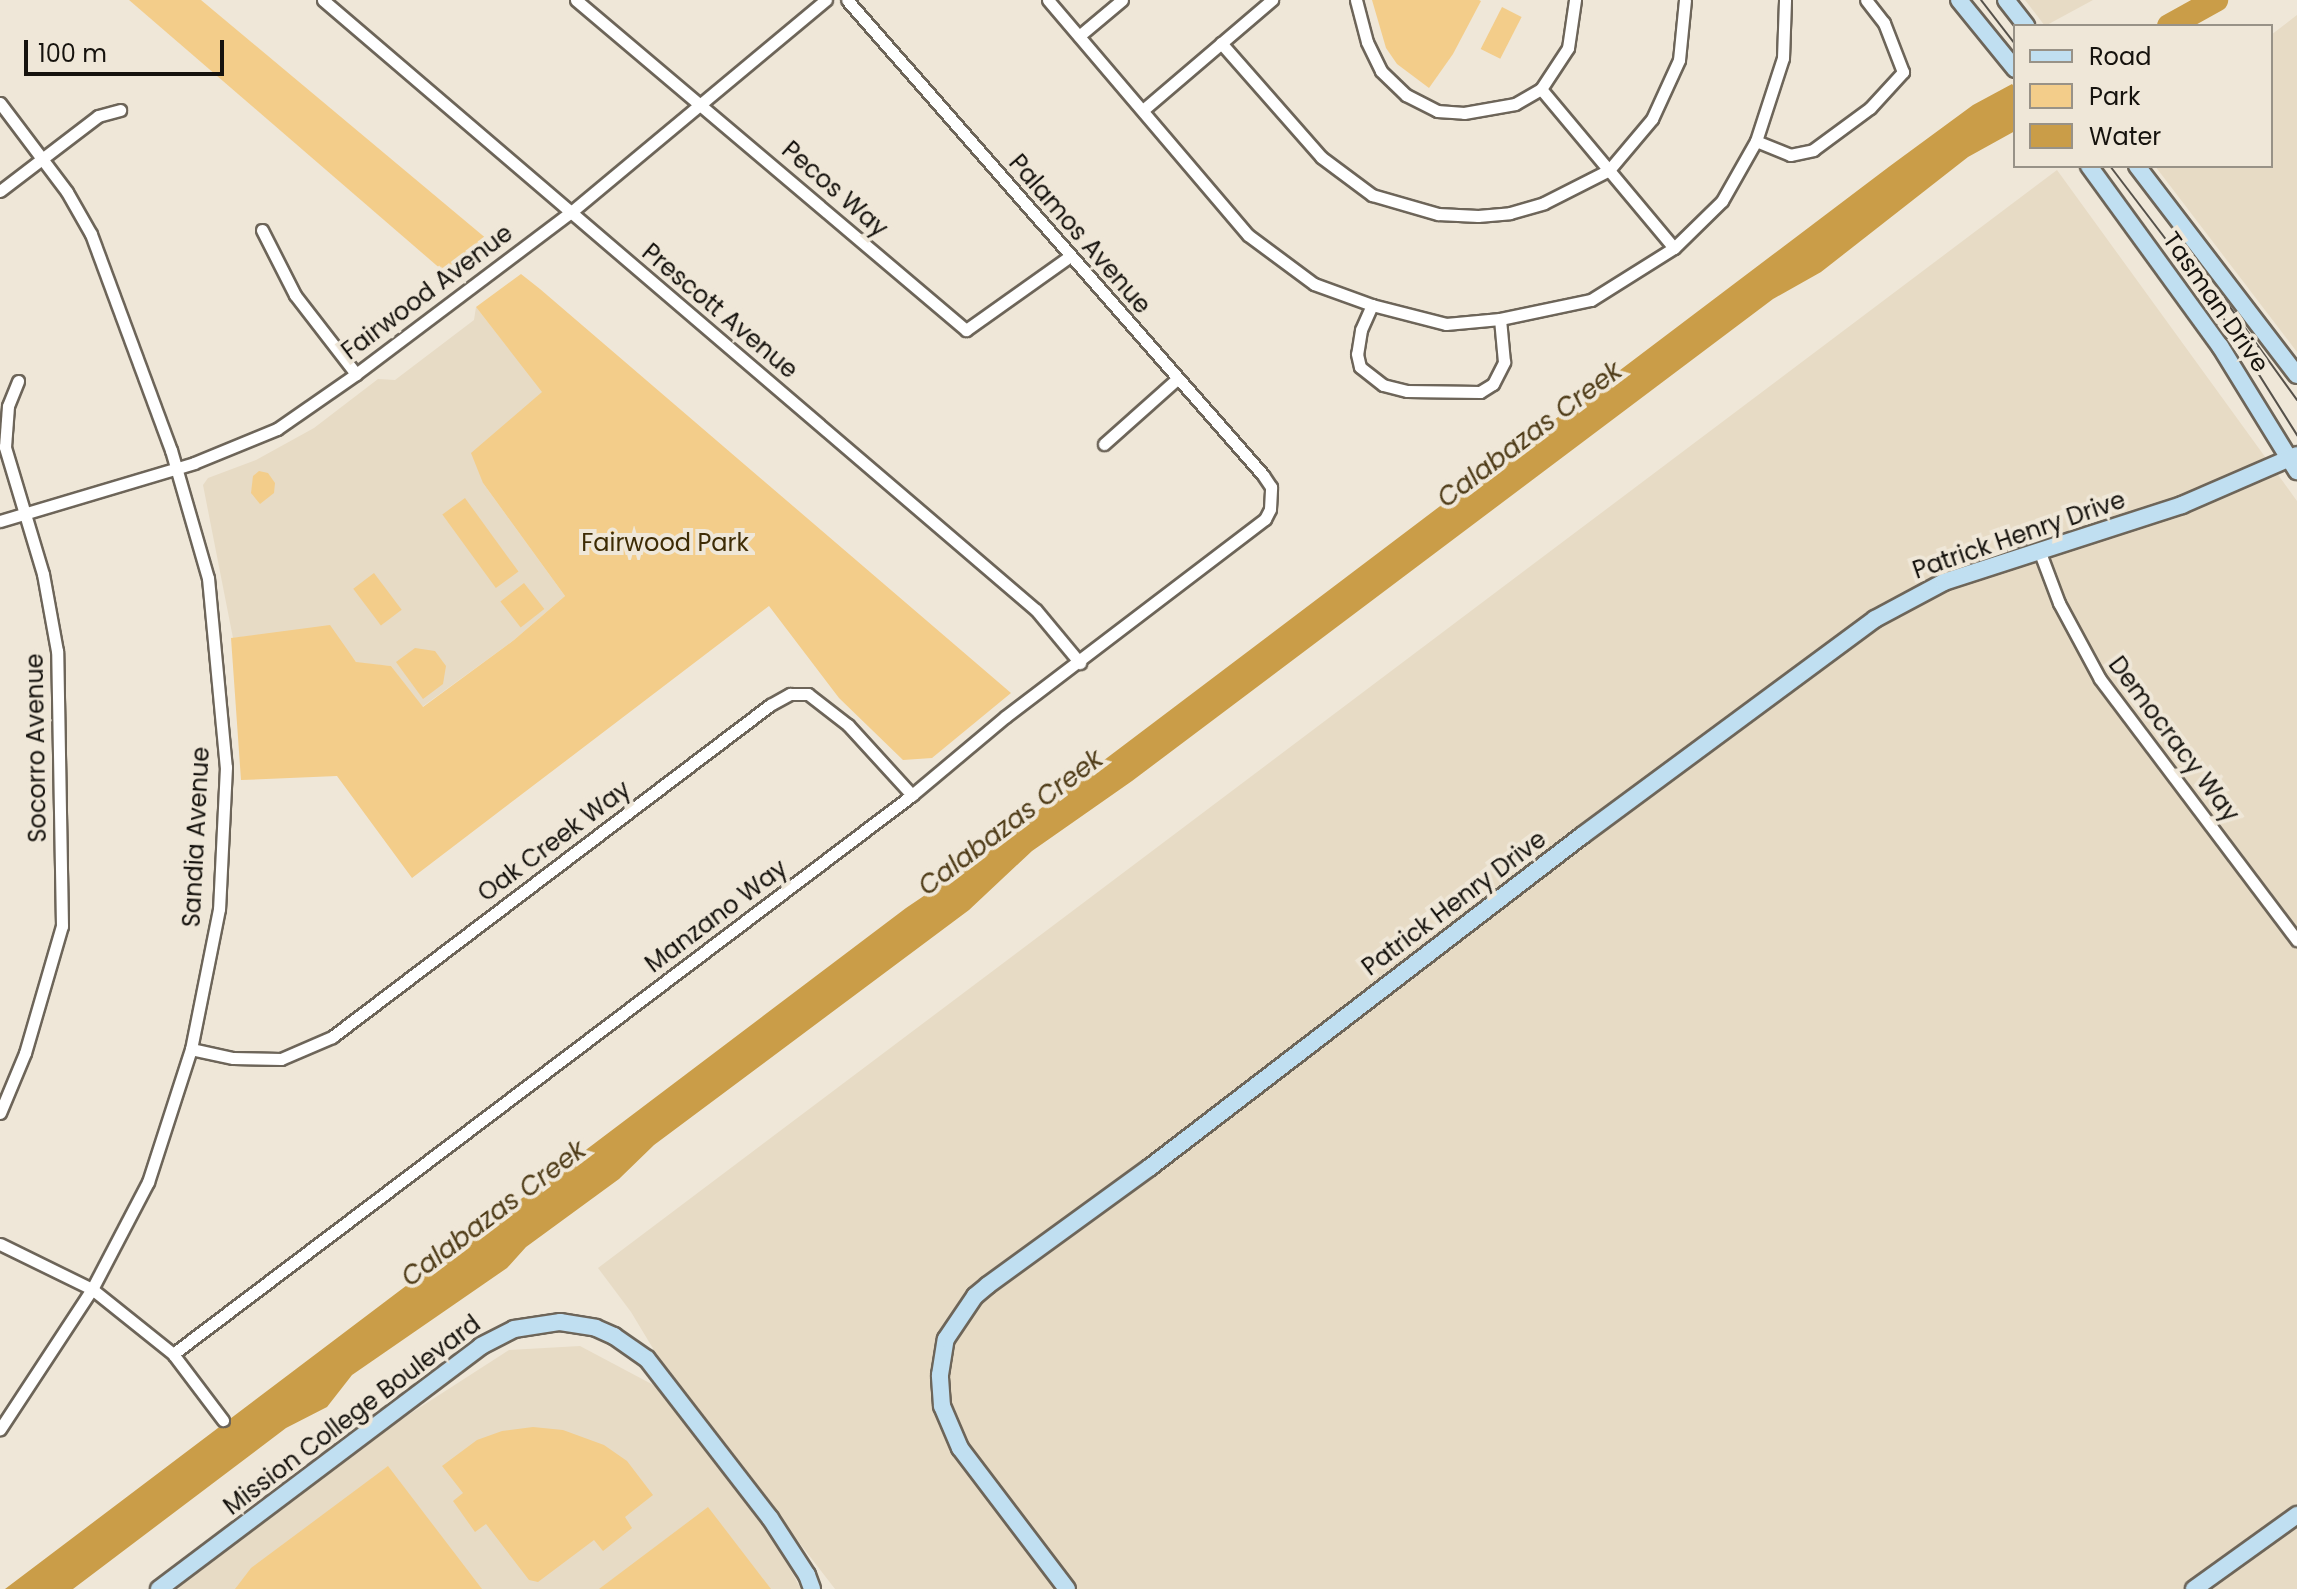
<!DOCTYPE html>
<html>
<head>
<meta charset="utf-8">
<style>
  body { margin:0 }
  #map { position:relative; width:2297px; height:1589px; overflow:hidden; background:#efe7d8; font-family:Poppins,sans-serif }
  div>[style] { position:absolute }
  .built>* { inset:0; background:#e7dbc5 }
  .green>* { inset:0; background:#f3cd8a; transform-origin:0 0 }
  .water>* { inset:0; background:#ca9d48 }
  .river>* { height:24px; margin:-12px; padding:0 12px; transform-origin:12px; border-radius:12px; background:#ca9d48 }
  .roads { filter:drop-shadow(2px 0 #6d6559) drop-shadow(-2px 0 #6d6559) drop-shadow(0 2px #6d6559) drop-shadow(0 -2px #6d6559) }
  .street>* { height:11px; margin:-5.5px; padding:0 5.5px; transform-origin:5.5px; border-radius:5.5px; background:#fff }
  .secondary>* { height:16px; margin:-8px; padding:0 8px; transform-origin:8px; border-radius:8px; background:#c0dff1 }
  .tram>* { height:2px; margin:-1px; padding:0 1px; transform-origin:1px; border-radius:1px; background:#56514a }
  span { translate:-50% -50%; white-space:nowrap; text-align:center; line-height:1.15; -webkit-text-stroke:8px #efe7d8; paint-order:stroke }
  .street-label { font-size:24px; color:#16130e }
  .park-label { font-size:24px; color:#3d2b04 }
  .water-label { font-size:26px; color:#4f3c18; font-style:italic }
  .legend { position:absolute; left:2013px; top:24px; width:260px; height:144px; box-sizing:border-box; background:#efe7d8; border:2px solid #989287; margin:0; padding:10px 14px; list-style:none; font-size:24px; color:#16130e }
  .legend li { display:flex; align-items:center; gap:16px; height:40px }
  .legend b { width:40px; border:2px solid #989287 }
  .scale { position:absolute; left:24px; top:40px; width:200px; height:36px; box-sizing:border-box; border:4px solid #16130e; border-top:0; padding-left:10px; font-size:24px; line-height:28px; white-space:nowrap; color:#16130e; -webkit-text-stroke:6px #efe7d8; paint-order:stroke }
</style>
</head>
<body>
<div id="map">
  <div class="built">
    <i style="clip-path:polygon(2025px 0,2093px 0,2045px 26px)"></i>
    <i style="clip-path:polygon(2297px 15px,2297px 352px,2155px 166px,2271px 166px,2271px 35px)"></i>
    <i style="clip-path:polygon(2057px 170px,2297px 501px,2297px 1589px,835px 1589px,666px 1370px,631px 1312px,598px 1268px)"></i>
    <i style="clip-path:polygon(476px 307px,543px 392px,483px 483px,565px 596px,514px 640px,422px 707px,391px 666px,357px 663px,328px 627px,233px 638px,203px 485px,208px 478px,256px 460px,314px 428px,378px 379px,395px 380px,474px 320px)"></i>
    <i style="clip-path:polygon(580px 1346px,661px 1389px,769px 1531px,801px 1589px,173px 1589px,377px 1435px,509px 1350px)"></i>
  </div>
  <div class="green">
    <i style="clip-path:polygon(129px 0,201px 0,494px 245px,450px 277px)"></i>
    <i style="clip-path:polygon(1372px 0,1479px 0,1481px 1px,1453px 54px,1429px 88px,1397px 64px,1386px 48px)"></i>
    <i style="left:1502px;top:7px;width:22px;height:47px;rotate:27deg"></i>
    <i style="clip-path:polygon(521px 274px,540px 289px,1011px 693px,932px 758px,903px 760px,839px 698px,769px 606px,412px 878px,337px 776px,241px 780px,231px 638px,330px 625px,356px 662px,391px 666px,423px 707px,514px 640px,565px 596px,483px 483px,471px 453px,542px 392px,476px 307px)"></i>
    <i style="clip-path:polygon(259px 471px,268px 473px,275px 483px,274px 493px,260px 504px,251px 493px,253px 476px)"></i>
    <i style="left:465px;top:498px;width:91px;height:28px;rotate:54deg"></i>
    <i style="left:374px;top:573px;width:46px;height:26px;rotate:53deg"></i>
    <i style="left:524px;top:583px;width:33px;height:30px;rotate:52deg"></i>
    <i style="clip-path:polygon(415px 648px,435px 651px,446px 666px,443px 684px,423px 699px,396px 662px)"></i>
    <i style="clip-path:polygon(533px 1427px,563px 1430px,604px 1445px,627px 1461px,653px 1495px,625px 1517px,632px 1528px,603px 1551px,594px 1540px,538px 1582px,529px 1580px,486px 1524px,475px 1532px,453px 1501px,463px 1493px,442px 1466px,477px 1440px,502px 1431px)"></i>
    <i style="clip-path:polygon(388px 1466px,482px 1589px,235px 1589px,251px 1568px)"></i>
    <i style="clip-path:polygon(708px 1507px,771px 1589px,599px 1589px)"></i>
  </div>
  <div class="water">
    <i style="clip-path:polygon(2012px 84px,2015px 88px,2015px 131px,1968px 157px,1821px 272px,1773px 299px,1132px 781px,1032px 851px,969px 910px,654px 1145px,619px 1179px,526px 1247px,507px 1268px,352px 1375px,327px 1407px,286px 1428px,73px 1589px,5px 1589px,906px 908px,986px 854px,1046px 804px,1890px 166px,1973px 105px)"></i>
  </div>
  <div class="river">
    <i style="left:2169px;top:26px;width:54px;rotate:-29deg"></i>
  </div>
  <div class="roads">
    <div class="street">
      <i style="left:323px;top:0;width:938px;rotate:40.55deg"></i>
      <i style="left:1036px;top:610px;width:69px;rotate:50.3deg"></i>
      <i style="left:576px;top:0;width:511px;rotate:40.24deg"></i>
      <i style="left:966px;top:330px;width:128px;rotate:-35.4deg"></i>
      <i style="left:1048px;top:0;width:309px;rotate:49.6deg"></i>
      <i style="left:1248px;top:235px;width:82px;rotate:36.6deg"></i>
      <i style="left:1314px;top:284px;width:62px;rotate:19.9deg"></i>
      <i style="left:1372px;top:305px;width:76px;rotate:14.4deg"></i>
      <i style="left:1446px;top:324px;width:54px;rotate:-5.3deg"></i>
      <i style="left:1500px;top:319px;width:93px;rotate:-11.8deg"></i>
      <i style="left:1591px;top:300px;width:98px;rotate:-32.1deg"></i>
      <i style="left:1674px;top:248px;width:67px;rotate:-44.4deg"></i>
      <i style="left:1722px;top:201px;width:69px;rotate:-60.5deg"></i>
      <i style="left:1756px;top:141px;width:87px;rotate:-72deg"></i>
      <i style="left:1783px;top:58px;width:58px;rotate:-88deg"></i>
      <i style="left:1356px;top:0;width:43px;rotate:75.3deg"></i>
      <i style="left:1367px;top:42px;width:32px;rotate:64deg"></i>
      <i style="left:1381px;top:71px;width:35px;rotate:44deg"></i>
      <i style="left:1406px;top:95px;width:35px;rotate:27deg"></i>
      <i style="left:1437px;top:111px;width:27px;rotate:4deg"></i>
      <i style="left:1464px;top:113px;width:52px;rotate:-10deg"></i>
      <i style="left:1515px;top:104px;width:30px;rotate:-30deg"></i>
      <i style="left:1541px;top:89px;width:49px;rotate:-56.6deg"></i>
      <i style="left:1568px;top:48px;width:49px;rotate:-81.7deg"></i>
      <i style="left:1079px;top:36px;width:56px;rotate:-39.9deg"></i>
      <i style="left:1221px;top:43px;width:152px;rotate:48.7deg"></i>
      <i style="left:1321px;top:157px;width:64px;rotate:36.7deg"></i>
      <i style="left:1372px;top:195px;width:69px;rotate:16.1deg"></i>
      <i style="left:1438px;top:214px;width:40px;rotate:2.9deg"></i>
      <i style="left:1478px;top:216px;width:32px;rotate:-5deg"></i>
      <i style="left:1510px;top:213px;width:35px;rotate:-16deg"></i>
      <i style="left:1544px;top:203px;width:73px;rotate:-26.9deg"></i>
      <i style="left:1609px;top:170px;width:67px;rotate:-49.9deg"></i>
      <i style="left:1652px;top:119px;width:65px;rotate:-65.4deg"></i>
      <i style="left:1679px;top:60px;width:60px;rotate:-84.3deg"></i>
      <i style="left:1541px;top:89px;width:207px;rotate:50.1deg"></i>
      <i style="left:0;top:103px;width:111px;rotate:53deg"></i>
      <i style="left:67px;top:192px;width:48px;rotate:60.3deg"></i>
      <i style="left:91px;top:234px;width:230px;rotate:69.7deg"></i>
      <i style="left:171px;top:450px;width:133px;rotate:73.9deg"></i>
      <i style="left:208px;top:578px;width:190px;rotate:84.6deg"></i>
      <i style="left:226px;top:767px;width:142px;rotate:92.8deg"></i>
      <i style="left:219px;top:909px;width:143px;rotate:101.3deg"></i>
      <i style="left:191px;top:1049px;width:140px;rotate:107.9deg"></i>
      <i style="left:148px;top:1182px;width:121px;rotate:117.6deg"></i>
      <i style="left:92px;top:1289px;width:168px;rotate:123.3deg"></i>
      <i style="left:1143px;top:110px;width:170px;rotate:-40.5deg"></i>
      <i style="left:1756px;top:141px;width:37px;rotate:22deg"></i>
      <i style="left:1790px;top:155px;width:24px;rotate:-12deg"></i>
      <i style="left:1813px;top:150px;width:71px;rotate:-36.4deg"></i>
      <i style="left:1870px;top:108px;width:49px;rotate:-47.5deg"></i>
      <i style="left:1903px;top:72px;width:53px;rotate:-111.2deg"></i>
      <i style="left:1884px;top:23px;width:29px;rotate:-128deg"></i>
      <i style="left:0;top:191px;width:123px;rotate:-37.4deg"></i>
      <i style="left:98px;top:116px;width:23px;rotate:-15deg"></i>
      <i style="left:262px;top:230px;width:73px;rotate:63.1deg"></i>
      <i style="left:295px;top:295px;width:100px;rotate:52.3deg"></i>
      <i style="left:1372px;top:305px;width:27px;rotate:114deg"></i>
      <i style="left:1361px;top:330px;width:24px;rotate:99deg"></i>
      <i style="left:1357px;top:354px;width:13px;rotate:77deg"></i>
      <i style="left:1360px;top:367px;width:29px;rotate:38deg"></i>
      <i style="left:1383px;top:385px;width:25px;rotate:14deg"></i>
      <i style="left:1407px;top:391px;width:73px;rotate:0.8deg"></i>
      <i style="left:1480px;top:392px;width:15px;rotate:-32deg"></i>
      <i style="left:1493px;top:384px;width:25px;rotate:-63deg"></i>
      <i style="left:1504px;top:362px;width:43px;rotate:-95.3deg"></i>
      <i style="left:1104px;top:444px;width:98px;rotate:-41.7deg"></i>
      <i style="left:0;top:521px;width:202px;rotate:-16.6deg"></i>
      <i style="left:194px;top:463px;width:90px;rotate:-22.3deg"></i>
      <i style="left:277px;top:429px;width:96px;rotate:-34.8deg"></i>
      <i style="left:356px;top:374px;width:268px;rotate:-37deg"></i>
      <i style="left:570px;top:213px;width:333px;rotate:-39.8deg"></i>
      <i style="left:2039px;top:550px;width:57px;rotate:69.3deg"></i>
      <i style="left:2059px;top:603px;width:86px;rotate:61.7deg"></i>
      <i style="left:2100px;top:679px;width:327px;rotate:53deg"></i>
      <i style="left:191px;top:1049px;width:43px;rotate:12.1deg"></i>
      <i style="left:233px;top:1058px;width:48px;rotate:1.2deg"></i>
      <i style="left:281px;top:1059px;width:56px;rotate:-23.3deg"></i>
      <i style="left:332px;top:1037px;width:550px;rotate:-37.16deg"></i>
      <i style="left:770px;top:705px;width:23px;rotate:-29deg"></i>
      <i style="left:790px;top:694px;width:18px"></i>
      <i style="left:808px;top:694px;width:51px;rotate:37.8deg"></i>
      <i style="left:848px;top:725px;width:95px;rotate:47.6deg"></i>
      <i style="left:0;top:1113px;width:65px;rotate:-67.4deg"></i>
      <i style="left:25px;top:1053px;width:132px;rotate:-73.8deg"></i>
      <i style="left:62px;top:926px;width:275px;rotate:-91deg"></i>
      <i style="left:57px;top:651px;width:78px;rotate:-100.3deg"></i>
      <i style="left:43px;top:574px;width:133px;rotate:-106.7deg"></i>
      <i style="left:5px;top:447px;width:41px;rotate:-85.8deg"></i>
      <i style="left:8px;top:406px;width:27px;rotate:-68deg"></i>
      <i style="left:0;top:1244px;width:102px;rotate:26.1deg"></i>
      <i style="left:92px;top:1289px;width:104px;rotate:38.7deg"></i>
      <i style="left:173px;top:1354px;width:83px;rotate:52.9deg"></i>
      <i style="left:173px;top:1354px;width:927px;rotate:-37.1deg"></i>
      <i style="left:912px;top:795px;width:121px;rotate:-40deg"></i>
      <i style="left:1005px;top:717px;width:327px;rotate:-37.3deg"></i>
      <i style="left:1265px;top:519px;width:11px;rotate:-63deg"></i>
      <i style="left:1270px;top:509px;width:22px;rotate:-87deg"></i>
      <i style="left:1271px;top:487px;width:14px;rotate:-124deg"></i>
      <i style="left:1263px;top:475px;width:631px;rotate:-131.21deg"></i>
    </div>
    <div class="secondary">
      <i style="left:1959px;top:0;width:89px;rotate:50.9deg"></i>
      <i style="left:2006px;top:0;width:33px;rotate:52deg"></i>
      <i style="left:2089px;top:166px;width:223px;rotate:54deg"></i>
      <i style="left:2220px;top:346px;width:147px;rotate:58.4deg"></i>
      <i style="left:2137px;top:166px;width:263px;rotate:52.6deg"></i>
      <i style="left:159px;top:1589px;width:403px;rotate:-37deg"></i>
      <i style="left:481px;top:1346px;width:37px;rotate:-27deg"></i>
      <i style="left:514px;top:1329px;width:47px;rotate:-8.7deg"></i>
      <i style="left:560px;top:1322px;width:36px;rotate:9deg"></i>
      <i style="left:596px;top:1328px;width:20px;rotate:24deg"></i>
      <i style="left:614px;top:1336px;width:40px;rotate:34.9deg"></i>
      <i style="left:647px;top:1359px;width:201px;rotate:52.3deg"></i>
      <i style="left:770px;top:1518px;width:68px;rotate:57deg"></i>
      <i style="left:807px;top:1575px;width:15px;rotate:70deg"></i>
      <i style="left:1067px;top:1589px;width:177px;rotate:-127.2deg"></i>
      <i style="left:960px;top:1448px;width:46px;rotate:-113.2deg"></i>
      <i style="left:942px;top:1406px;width:31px;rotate:-94deg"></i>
      <i style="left:940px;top:1375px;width:36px;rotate:-81deg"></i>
      <i style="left:946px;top:1339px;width:52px;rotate:-56deg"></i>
      <i style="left:975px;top:1296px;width:17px;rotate:-40deg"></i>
      <i style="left:988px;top:1285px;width:199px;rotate:-36deg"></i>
      <i style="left:1149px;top:1168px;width:547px;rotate:-37.5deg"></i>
      <i style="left:1583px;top:835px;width:363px;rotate:-36.5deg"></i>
      <i style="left:1875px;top:619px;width:78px;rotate:-28.2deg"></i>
      <i style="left:1944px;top:582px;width:250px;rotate:-17.9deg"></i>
      <i style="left:2182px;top:505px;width:125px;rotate:-23.5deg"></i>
      <i style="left:2194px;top:1589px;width:127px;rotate:-35.7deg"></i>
    </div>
  </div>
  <div class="tram">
    <i style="left:1981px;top:0;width:56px;rotate:52.3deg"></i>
    <i style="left:2110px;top:166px;width:168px;rotate:52.7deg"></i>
    <i style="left:2212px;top:300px;width:160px;rotate:57.8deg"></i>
    <i style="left:2217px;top:289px;width:137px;rotate:54.2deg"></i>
  </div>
  <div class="street-label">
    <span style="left:835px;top:189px;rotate:41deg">Pecos Way</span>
    <span style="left:1080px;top:234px;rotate:49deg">Palamos Avenue</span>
    <span style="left:427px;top:292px;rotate:-37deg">Fairwood Avenue</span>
    <span style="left:2216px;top:302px;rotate:55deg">Tasman Drive</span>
    <span style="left:720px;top:311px;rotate:40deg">Prescott Avenue</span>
    <span style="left:2019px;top:535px;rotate:-19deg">Patrick Henry Drive</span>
    <span style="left:2174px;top:739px;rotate:53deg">Democracy Way</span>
    <span style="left:36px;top:748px;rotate:-91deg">Socorro Avenue</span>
    <span style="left:196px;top:837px;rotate:-87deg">Sandia Avenue</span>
    <span style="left:554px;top:841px;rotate:-37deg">Oak Creek Way</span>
    <span style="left:1454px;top:903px;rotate:-37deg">Patrick Henry Drive</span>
    <span style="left:716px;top:916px;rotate:-37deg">Manzano Way</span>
    <span style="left:352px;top:1415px;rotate:-37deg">Mission College Boulevard</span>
  </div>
  <div class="park-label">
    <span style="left:665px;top:543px">Fairwood Park</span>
  </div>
  <div class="water-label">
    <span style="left:1530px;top:435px;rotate:-37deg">Calabazas Creek</span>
    <span style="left:1011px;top:823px;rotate:-37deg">Calabazas Creek</span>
    <span style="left:494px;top:1214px;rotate:-37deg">Calabazas Creek</span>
  </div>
  <ul class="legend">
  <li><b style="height:10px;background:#c0dff1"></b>Road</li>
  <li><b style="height:22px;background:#f3cd8a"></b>Park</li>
  <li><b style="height:22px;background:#ca9d48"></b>Water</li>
  </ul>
  <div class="scale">100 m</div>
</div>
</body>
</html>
